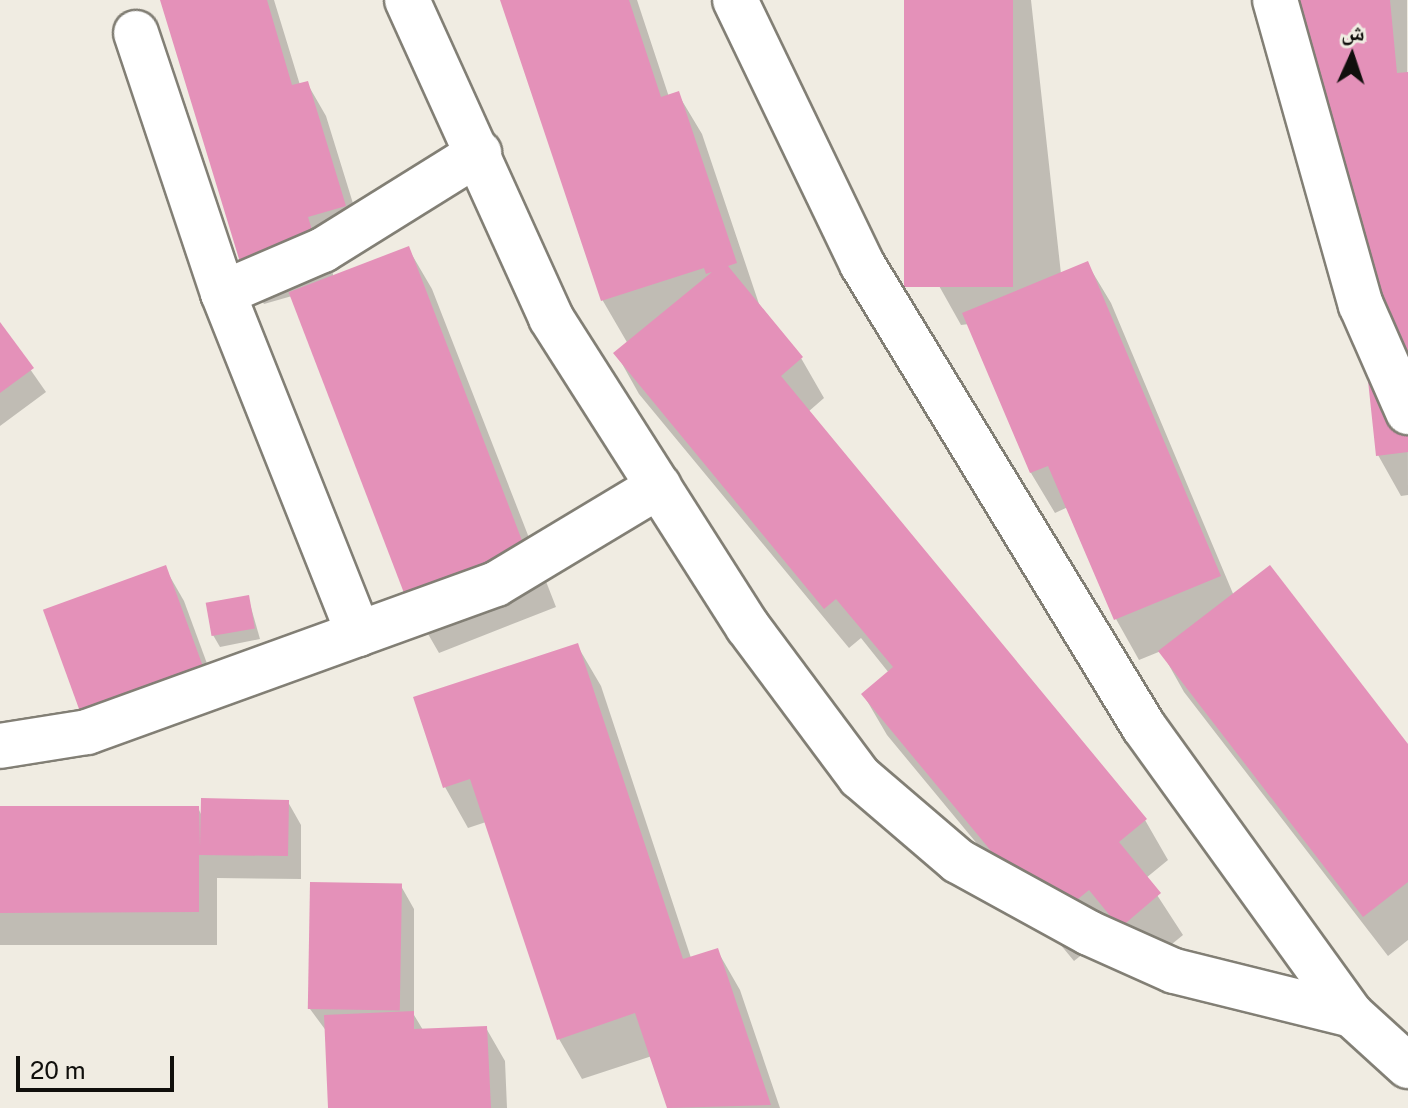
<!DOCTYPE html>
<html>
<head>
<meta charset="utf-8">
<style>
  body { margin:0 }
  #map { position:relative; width:1408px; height:1108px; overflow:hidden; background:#f0ece2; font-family:"Public Sans","Noto Naskh Arabic",sans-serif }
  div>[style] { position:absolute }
  .shadow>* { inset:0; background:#0003 }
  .building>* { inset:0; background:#e491b9; transform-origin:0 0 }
  .roads { filter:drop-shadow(2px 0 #827f75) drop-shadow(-2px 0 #827f75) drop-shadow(0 2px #827f75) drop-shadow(0 -2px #827f75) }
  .minor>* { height:44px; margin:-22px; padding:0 22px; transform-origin:22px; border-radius:22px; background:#fff }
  span { translate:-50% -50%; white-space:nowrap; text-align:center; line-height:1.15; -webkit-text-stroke:6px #f0ece2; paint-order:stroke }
  .north { position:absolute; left:1312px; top:16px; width:80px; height:80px; -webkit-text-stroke:6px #f0ece2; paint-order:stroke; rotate:3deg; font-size:22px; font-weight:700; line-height:32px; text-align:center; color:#100f0c }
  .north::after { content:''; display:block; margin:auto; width:28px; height:36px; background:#100f0c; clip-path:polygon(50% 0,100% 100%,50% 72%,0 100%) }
  .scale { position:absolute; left:16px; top:1056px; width:158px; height:36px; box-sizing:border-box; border:4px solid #100f0c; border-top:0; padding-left:10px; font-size:24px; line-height:28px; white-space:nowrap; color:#100f0c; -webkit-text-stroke:6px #f0ece2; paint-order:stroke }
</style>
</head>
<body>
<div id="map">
  <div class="shadow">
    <i style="clip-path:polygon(162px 0,274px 0,300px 85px,307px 83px,326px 116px,364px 239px,326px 250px,334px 278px,408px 248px,432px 289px,556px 607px,439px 653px,416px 613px,292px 296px,264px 304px,245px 271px)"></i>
    <i style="clip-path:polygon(503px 0,637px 0,669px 97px,678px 94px,702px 134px,759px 304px,801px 358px,824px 398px,808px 412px,1145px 820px,1168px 860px,1146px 878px,1183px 935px,1144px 967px,1114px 929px,1074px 961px,887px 735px,863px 694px,889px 673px,861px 638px,849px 648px,639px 394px,616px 353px,628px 344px,603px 301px)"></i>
    <i style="clip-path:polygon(906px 0,1031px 0,1061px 274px,1087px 263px,1111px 303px,1234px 596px,1408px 747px,1408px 940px,1388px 956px,1184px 692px,1161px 651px,1139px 660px,1116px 619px,1068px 507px,1055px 513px,1031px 473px,969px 324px,961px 325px,938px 284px)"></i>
    <i style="clip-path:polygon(1290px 0,1407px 0,1408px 495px,1401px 496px,1378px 455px,1368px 360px)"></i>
    <i style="clip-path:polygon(0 326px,46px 392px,0 426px)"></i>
    <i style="clip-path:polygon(165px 568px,184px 601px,223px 707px,104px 751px,85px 718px)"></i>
    <i style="clip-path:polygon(248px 597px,260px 639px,220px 647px,213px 635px)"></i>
    <i style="clip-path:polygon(577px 645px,601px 686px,691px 958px,717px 950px,740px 990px,780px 1108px,669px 1108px,652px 1056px,582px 1079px,559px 1039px,486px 822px,468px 828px,445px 787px)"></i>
    <i style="clip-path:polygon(288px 802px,301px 825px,301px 879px,217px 878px,217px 945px,0 945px,0 808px,198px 808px,202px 816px)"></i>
    <i style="clip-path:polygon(401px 886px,414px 909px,414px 1015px,423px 1030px,486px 1028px,505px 1061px,507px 1108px,330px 1108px,327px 1032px,310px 1009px)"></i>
  </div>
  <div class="building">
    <i style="clip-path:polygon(160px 0,267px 0,292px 85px,308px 81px,346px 206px,308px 217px,318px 249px,243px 272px)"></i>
    <i style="clip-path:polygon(500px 0,629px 0,661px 97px,679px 91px,737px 263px,728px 266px,803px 357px,781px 376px,1147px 819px,1119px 842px,1161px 893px,1120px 928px,1089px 890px,1050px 922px,861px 694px,893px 667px,836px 599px,824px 609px,613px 353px,712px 272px,706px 274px,704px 268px,601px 301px)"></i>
    <i style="left:904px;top:0;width:109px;height:287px"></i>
    <i style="clip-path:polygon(1288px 0,1390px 0,1397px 73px,1408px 72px,1408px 452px,1376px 456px,1362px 324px,1345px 326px,1319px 73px,1296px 76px)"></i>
    <i style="left:409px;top:246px;width:344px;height:129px;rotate:69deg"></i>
    <i style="clip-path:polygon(1088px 261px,1221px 576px,1114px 620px,1048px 466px,1030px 473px,962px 313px)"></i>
    <i style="clip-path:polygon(0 322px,34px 368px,0 393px)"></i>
    <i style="left:166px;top:565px;width:115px;height:131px;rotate:70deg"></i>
    <i style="clip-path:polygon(1270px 565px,1408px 744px,1408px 882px,1363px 917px,1158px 651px)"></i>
    <i style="left:249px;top:595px;width:34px;height:44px;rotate:80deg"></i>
    <i style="clip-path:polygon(578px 643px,683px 959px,718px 948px,771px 1105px,667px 1108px,635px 1013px,557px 1040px,470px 779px,443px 788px,413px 697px)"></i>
    <i style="clip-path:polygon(201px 798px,289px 800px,288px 856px,199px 855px,199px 912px,0 913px,0 806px,199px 806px,200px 847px)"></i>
    <i style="left:310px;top:882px;width:92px;height:127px;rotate:1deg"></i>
    <i style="clip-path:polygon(414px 1011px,414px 1029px,487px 1026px,491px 1108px,328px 1108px,324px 1015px)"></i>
  </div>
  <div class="roads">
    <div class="minor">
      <i style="left:407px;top:0;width:349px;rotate:65.6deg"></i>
      <i style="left:551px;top:318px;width:366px;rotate:57.5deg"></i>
      <i style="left:748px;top:627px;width:187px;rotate:53.3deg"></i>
      <i style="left:860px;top:777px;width:129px;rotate:40.6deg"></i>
      <i style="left:958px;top:861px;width:149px;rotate:28.8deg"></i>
      <i style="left:1089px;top:933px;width:93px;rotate:24.1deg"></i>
      <i style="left:1174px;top:971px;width:183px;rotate:13.9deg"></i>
      <i style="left:735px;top:0;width:293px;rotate:64.3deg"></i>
      <i style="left:862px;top:264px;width:542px;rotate:58.66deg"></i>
      <i style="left:1144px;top:727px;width:355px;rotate:54.2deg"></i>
      <i style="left:1352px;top:1015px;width:76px;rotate:42.3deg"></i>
      <i style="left:1275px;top:0;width:317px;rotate:74.3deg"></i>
      <i style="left:1361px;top:305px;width:117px;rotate:66.3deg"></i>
      <i style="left:136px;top:33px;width:274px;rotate:71.5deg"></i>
      <i style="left:223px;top:293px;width:367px;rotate:68.3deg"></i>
      <i style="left:223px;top:293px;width:109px;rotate:-23.3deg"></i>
      <i style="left:323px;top:250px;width:184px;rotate:-31.9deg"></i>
      <i style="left:0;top:746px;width:88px;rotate:-9.1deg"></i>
      <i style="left:87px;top:732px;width:435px;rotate:-19.9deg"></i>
      <i style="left:496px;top:584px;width:190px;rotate:-31deg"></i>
    </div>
  </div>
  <div class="north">ش</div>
  <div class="scale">20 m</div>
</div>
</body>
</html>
